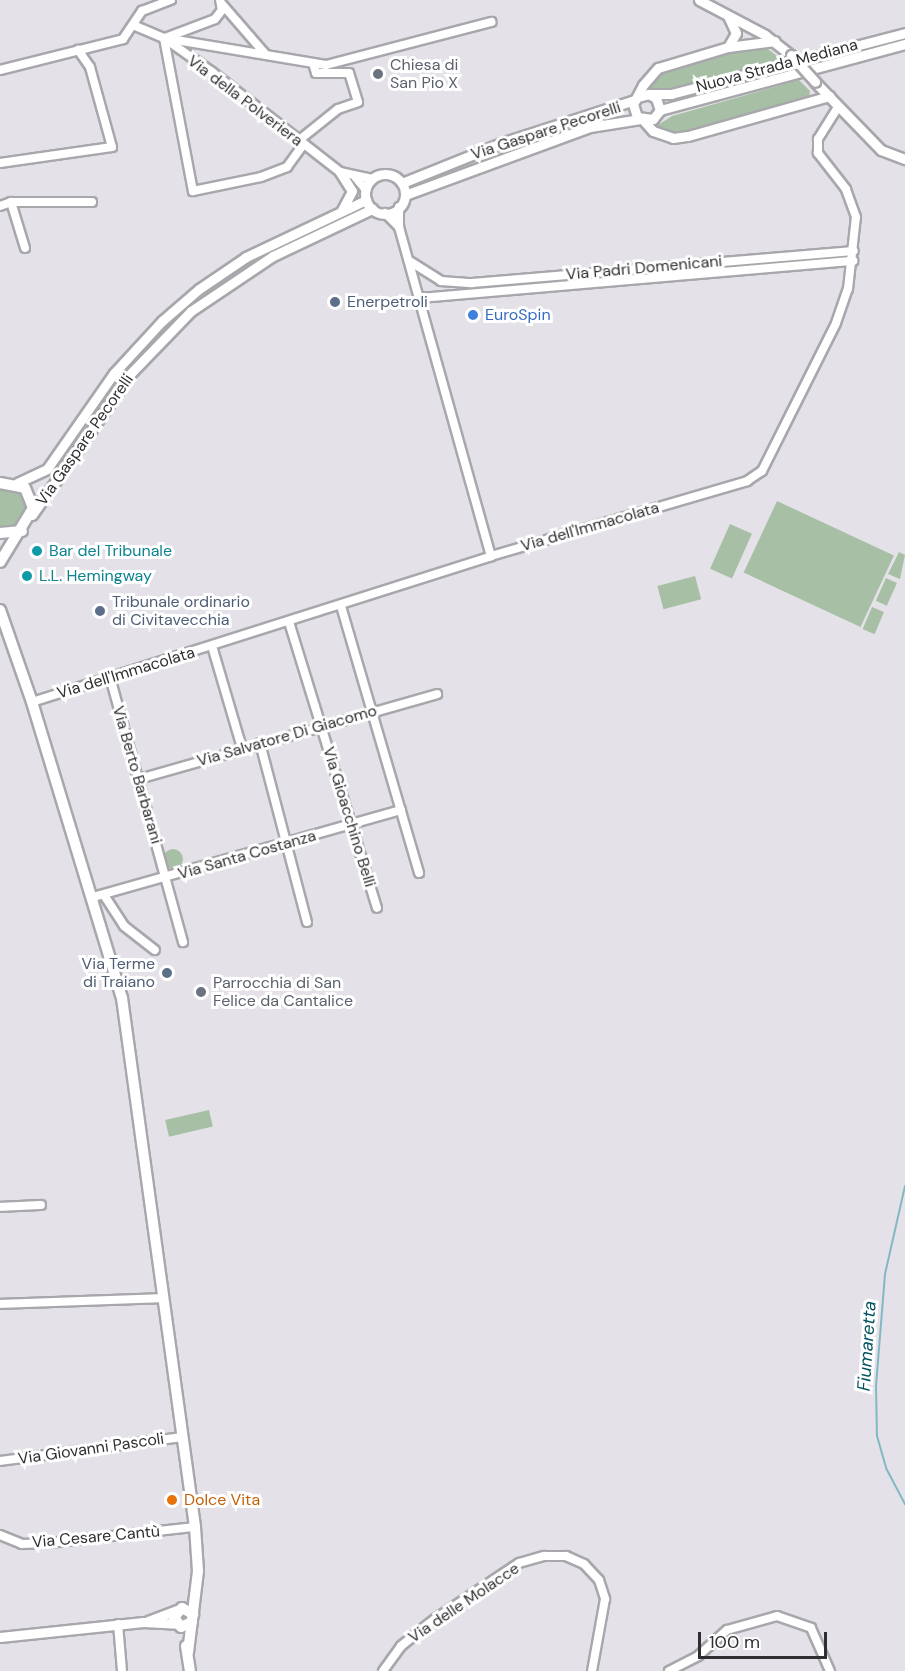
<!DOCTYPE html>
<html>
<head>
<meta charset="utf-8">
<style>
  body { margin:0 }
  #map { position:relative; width:905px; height:1671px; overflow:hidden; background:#e4e2e8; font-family:"DM Sans",sans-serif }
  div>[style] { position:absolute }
  .green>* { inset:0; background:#a7c0a5; transform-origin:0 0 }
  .round { border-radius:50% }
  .stream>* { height:2px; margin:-1px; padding:0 1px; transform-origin:1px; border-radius:1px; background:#82b8c3 }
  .roads { filter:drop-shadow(2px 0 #a8a7ac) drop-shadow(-2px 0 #a8a7ac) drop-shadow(0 2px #a8a7ac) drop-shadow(0 -2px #a8a7ac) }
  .minor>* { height:8px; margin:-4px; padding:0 4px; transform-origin:4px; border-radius:4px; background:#fff }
  .tertiary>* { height:9px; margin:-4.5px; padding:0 4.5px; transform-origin:4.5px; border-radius:4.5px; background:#fff }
  .tertiary>.ring { margin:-4.5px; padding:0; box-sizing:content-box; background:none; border:9px solid #fff; border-radius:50% }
  .secondary>* { height:10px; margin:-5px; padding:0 5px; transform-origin:5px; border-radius:5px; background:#fff }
  .bridges { filter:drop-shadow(2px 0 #a8a7ac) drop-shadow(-2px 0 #a8a7ac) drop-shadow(0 2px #a8a7ac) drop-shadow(0 -2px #a8a7ac) }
  .tertiary-bridge>* { height:9px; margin:-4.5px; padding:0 4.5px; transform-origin:4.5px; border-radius:4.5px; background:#fff }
  .dots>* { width:16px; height:16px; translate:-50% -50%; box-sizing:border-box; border:3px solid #fff; border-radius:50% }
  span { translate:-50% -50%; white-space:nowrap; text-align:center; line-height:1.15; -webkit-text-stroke:6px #fff; paint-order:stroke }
  .worship-label { font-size:16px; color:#5b616d }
  .left { translate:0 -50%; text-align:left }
  .street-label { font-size:16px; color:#2f2e31 }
  .service-label { font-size:16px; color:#4e5e75 }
  .right { translate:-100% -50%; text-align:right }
  .shop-label { font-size:16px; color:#366cbe }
  .culture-label { font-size:16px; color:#0d838f }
  .food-label { font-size:16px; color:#c56008 }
  .water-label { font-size:18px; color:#00525e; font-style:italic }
  .scale { position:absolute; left:698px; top:1632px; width:129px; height:27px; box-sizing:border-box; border:3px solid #2f2e31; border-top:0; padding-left:8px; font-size:18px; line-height:21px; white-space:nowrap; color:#2f2e31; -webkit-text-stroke:4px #fff; paint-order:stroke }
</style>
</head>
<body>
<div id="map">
  <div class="green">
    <i style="clip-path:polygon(747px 48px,767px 48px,783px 61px,670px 91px,643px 91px,666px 69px)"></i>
    <i style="clip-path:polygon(799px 80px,810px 91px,809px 97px,689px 132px,674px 134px,655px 127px,672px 116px)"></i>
    <i style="clip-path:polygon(0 488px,18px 490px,30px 506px,24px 521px,14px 527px,0 527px)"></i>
    <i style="left:777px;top:501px;width:129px;height:79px;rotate:25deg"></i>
    <i style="left:730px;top:524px;width:24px;height:49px;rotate:24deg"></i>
    <i style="clip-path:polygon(899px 552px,905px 555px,900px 579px,888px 574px)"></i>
    <i style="left:695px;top:576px;width:24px;height:39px;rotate:75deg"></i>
    <i style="left:886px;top:578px;width:12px;height:25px;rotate:24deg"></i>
    <i style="left:872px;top:607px;width:13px;height:24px;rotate:23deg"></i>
    <i class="round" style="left:163px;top:849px;width:20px;height:20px"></i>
    <i style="left:209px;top:1110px;width:17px;height:45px;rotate:77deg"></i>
  </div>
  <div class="stream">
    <i style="left:905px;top:1186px;width:90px;rotate:102.8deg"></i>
    <i style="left:885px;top:1274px;width:112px;rotate:94.6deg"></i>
    <i style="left:876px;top:1386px;width:50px;rotate:88.9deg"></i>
    <i style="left:877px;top:1436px;width:33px;rotate:74deg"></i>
    <i style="left:886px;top:1468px;width:41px;rotate:62.2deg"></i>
  </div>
  <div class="roads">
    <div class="minor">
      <i style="left:222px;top:4px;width:67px;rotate:49.2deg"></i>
      <i style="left:133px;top:25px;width:34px;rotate:23deg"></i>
      <i style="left:164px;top:38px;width:59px;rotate:35.3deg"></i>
      <i style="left:212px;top:72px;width:162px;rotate:38deg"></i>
      <i style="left:340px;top:172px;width:33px;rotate:12deg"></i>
      <i style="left:164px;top:38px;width:164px;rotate:9.5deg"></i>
      <i style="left:326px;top:65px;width:171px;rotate:-14.6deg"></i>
      <i style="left:164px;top:38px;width:156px;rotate:79.3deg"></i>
      <i style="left:193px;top:191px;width:69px;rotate:-11.6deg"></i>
      <i style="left:261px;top:177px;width:28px;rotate:-21deg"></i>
      <i style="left:287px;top:167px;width:27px;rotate:-54deg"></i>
      <i style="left:165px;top:38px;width:53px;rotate:-20.8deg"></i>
      <i style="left:215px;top:19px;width:11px;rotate:-52deg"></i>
      <i style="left:222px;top:10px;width:10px;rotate:-101deg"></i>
      <i style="left:0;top:70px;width:127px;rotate:-14.1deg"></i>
      <i style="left:123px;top:39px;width:34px;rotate:-56deg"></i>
      <i style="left:142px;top:11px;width:31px;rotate:-21deg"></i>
      <i style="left:298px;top:141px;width:51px;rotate:-38.7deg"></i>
      <i style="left:338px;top:109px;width:21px;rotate:-19deg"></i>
      <i style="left:358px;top:102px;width:30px;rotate:-107deg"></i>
      <i style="left:349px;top:73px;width:33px;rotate:180deg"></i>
      <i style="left:316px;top:73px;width:10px;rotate:-107deg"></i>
      <i style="left:0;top:163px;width:113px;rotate:-8.1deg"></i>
      <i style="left:112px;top:147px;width:83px;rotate:-105.4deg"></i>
      <i style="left:90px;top:67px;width:21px;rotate:-125deg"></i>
      <i style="left:356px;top:178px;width:16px;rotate:50deg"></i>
      <i style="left:11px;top:202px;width:48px;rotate:73.1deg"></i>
      <i style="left:0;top:206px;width:12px;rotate:-20deg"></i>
      <i style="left:11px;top:202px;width:81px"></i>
      <i style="left:399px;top:207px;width:20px;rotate:90deg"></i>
      <i style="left:399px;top:227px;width:342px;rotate:74.4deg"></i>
      <i style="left:385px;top:213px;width:20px;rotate:45deg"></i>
      <i style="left:411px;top:262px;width:36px;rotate:32deg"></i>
      <i style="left:441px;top:281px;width:31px;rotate:4deg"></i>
      <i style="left:472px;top:283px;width:383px;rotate:-4.8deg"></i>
      <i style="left:420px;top:298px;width:435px;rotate:-4.9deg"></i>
      <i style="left:341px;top:606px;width:278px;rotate:73.7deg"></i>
      <i style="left:289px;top:622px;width:299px;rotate:72.9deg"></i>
      <i style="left:212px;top:646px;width:106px;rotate:73.6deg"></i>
      <i style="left:110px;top:677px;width:275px;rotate:74.6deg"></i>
      <i style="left:32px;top:702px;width:482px;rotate:-17.6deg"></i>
      <i style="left:491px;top:556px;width:267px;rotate:-16.3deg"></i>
      <i style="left:747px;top:481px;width:18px;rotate:-34deg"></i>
      <i style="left:762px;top:471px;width:165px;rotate:-63.4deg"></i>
      <i style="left:836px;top:323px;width:36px;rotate:-71deg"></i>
      <i style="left:848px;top:289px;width:72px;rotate:-83.7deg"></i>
      <i style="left:856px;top:217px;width:30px;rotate:-110deg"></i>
      <i style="left:846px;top:189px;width:46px;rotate:-127.9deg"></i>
      <i style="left:818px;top:153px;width:14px;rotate:-90deg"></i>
      <i style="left:818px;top:139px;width:38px;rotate:-58deg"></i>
      <i style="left:260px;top:743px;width:185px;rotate:75.3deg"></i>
      <i style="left:139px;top:779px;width:310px;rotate:-15.9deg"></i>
      <i style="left:104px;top:895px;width:37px;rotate:57deg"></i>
      <i style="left:124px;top:926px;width:39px;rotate:38deg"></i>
      <i style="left:93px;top:897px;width:320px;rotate:-15.8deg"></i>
      <i style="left:0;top:1207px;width:41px;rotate:-2.8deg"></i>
      <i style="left:0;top:1304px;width:162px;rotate:-2.1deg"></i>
      <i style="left:0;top:1461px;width:184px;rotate:-7.5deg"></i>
      <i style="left:0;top:1535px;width:24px;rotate:22deg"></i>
      <i style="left:22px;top:1544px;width:27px;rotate:-2deg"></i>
      <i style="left:49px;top:1543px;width:147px;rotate:-6.3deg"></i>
      <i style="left:118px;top:1624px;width:47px;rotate:85.1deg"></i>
      <i style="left:383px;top:1671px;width:31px;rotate:-54deg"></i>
      <i style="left:401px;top:1646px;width:43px;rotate:-38.5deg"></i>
      <i style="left:435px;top:1619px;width:101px;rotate:-33.7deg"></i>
      <i style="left:519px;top:1563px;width:26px;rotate:-16deg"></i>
      <i style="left:544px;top:1556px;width:22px"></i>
      <i style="left:566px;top:1556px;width:20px;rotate:24deg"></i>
      <i style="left:584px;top:1564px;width:22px;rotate:47deg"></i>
      <i style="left:599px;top:1580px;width:20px;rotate:72deg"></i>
      <i style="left:605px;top:1599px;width:73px;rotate:100.2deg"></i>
      <i style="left:669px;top:1671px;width:33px;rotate:-27deg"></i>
      <i style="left:698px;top:1656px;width:39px;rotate:-42deg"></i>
      <i style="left:727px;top:1630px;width:52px;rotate:-15.6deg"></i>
      <i style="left:777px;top:1616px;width:36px;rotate:19deg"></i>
      <i style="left:811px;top:1628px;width:47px;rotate:66.2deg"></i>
    </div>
    <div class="tertiary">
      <i style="left:699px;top:0;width:75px;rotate:27.9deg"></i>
      <i style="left:765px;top:35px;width:33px;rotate:38deg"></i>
      <i style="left:728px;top:47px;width:16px;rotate:-60deg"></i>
      <i style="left:736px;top:33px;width:19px;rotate:-115deg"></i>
      <i style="left:815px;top:82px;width:95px;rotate:45.9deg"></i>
      <i style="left:881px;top:150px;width:26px;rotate:21deg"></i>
      <i style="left:649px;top:94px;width:22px"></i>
      <i style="left:671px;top:94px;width:242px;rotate:-14.6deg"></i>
      <i style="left:638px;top:97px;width:11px;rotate:-15deg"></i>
      <i style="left:649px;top:94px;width:8px;rotate:30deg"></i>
      <i style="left:656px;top:98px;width:13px;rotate:72deg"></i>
      <i style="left:660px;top:110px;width:11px;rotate:128deg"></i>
      <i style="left:653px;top:119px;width:16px;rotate:-173deg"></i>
      <i style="left:637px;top:117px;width:14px;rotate:-107deg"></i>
      <i style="left:633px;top:104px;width:21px;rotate:-62deg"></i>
      <i style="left:643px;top:85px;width:23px;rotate:-49deg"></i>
      <i style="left:658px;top:68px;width:73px;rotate:-16.7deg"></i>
      <i style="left:728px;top:47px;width:47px;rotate:-7.3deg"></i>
      <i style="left:660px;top:110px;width:254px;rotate:-15.1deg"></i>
      <i style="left:644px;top:121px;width:13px;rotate:48deg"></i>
      <i style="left:653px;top:131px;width:21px;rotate:19deg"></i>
      <i style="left:673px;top:138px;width:15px;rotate:-8deg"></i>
      <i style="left:688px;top:136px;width:147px;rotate:-15.8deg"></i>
      <i style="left:340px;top:172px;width:22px;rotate:58deg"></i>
      <i style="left:352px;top:191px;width:21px;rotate:118deg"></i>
      <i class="ring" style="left:365px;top:174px;width:31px;height:31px"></i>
      <i style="left:402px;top:183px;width:110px;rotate:-21.9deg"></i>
      <i style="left:504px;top:142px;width:138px;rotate:-17.8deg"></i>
      <i style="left:405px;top:195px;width:197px;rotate:-20.2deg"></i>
      <i style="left:590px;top:127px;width:51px;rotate:-9.1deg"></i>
      <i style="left:17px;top:483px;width:33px;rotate:-25deg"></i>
      <i style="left:47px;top:469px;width:117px;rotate:-55.1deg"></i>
      <i style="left:114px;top:373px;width:71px;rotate:-47.3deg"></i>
      <i style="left:162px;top:321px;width:49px;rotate:-40.9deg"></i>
      <i style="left:199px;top:289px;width:57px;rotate:-34.2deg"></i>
      <i style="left:246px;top:257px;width:133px;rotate:-25.4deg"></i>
      <i style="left:32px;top:515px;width:173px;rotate:-55.1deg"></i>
      <i style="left:131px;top:373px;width:86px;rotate:-45.9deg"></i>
      <i style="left:191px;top:311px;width:99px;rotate:-33.9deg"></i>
      <i style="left:273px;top:256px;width:110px;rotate:-25.4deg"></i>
      <i style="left:148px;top:1621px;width:31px;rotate:-21deg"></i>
      <i style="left:0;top:1637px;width:144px;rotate:-6deg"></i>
      <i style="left:143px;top:1622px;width:34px;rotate:3deg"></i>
    </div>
    <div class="secondary">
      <i style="left:0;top:483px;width:25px;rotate:11deg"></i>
      <i style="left:25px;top:488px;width:22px;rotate:68deg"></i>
      <i style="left:33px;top:508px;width:63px;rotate:121.4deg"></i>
      <i style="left:0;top:533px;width:22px;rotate:-5deg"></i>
      <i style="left:0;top:610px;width:97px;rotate:70.8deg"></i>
      <i style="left:32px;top:702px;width:309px;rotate:73.1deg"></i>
      <i style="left:122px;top:998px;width:534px;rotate:82.14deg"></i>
      <i style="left:195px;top:1527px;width:44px;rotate:86.1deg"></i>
      <i style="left:198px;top:1571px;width:82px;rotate:97deg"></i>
      <i style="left:192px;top:1622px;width:12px;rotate:156deg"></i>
      <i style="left:181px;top:1627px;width:12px;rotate:-125deg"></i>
      <i style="left:174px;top:1617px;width:12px;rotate:-48deg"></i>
      <i style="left:182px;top:1608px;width:13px;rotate:29deg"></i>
      <i style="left:186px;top:1646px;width:25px;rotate:81deg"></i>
    </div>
  </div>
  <div class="bridges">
    <div class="tertiary-bridge">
      <i style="left:791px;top:55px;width:36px;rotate:48deg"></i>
    </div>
  </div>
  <div class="dots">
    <i style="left:378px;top:74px;background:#6b7280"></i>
    <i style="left:335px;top:302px;background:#5c6f8a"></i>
    <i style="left:473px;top:315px;background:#3f7fe0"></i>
    <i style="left:37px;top:551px;background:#0f9aa8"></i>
    <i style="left:27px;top:576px;background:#0f9aa8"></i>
    <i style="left:100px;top:611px;background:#5c6f8a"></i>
    <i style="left:167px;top:973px;background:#5c6f8a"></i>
    <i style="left:201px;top:992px;background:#6b7280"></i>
    <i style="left:172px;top:1500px;background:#e8710a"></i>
  </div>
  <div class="worship-label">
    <span class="left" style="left:390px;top:74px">Chiesa di<br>San Pio X</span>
    <span class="left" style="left:213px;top:992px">Parrocchia di San<br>Felice da Cantalice</span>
  </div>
  <div class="street-label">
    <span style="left:777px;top:66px;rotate:-15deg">Nuova Strada Mediana</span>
    <span style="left:245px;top:101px;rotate:37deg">Via della Polveriera</span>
    <span style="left:546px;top:131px;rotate:-18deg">Via Gaspare Pecorelli</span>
    <span style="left:644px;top:268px;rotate:-5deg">Via Padri Domenicani</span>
    <span style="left:85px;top:440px;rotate:-55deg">Via Gaspare Pecorelli</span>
    <span style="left:590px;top:527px;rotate:-16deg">Via dell'Immacolata</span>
    <span style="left:126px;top:673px;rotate:-17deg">Via dell'Immacolata</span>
    <span style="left:287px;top:736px;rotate:-16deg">Via Salvatore Di Giacomo</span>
    <span style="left:137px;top:775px;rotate:74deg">Via Berto Barbarani</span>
    <span style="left:349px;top:817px;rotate:73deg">Via Gioacchino Belli</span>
    <span style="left:247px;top:855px;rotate:-16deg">Via Santa Costanza</span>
    <span style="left:91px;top:1449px;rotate:-8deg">Via Giovanni Pascoli</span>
    <span style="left:96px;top:1537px;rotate:-5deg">Via Cesare Cantù</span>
    <span style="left:464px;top:1603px;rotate:-34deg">Via delle Molacce</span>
  </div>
  <div class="service-label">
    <span class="left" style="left:347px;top:302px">Enerpetroli</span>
    <span class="left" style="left:112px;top:611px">Tribunale ordinario<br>di Civitavecchia</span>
    <span class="right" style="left:155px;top:973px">Via Terme<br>di Traiano</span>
  </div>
  <div class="shop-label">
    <span class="left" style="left:485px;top:315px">EuroSpin</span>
  </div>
  <div class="culture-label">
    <span class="left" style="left:49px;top:551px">Bar del Tribunale</span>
    <span class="left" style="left:39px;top:576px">L.L. Hemingway</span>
  </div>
  <div class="food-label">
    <span class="left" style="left:184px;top:1500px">Dolce Vita</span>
  </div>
  <div class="water-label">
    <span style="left:867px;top:1346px;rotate:-86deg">Fiumaretta</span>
  </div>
  <div class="scale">100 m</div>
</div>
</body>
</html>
